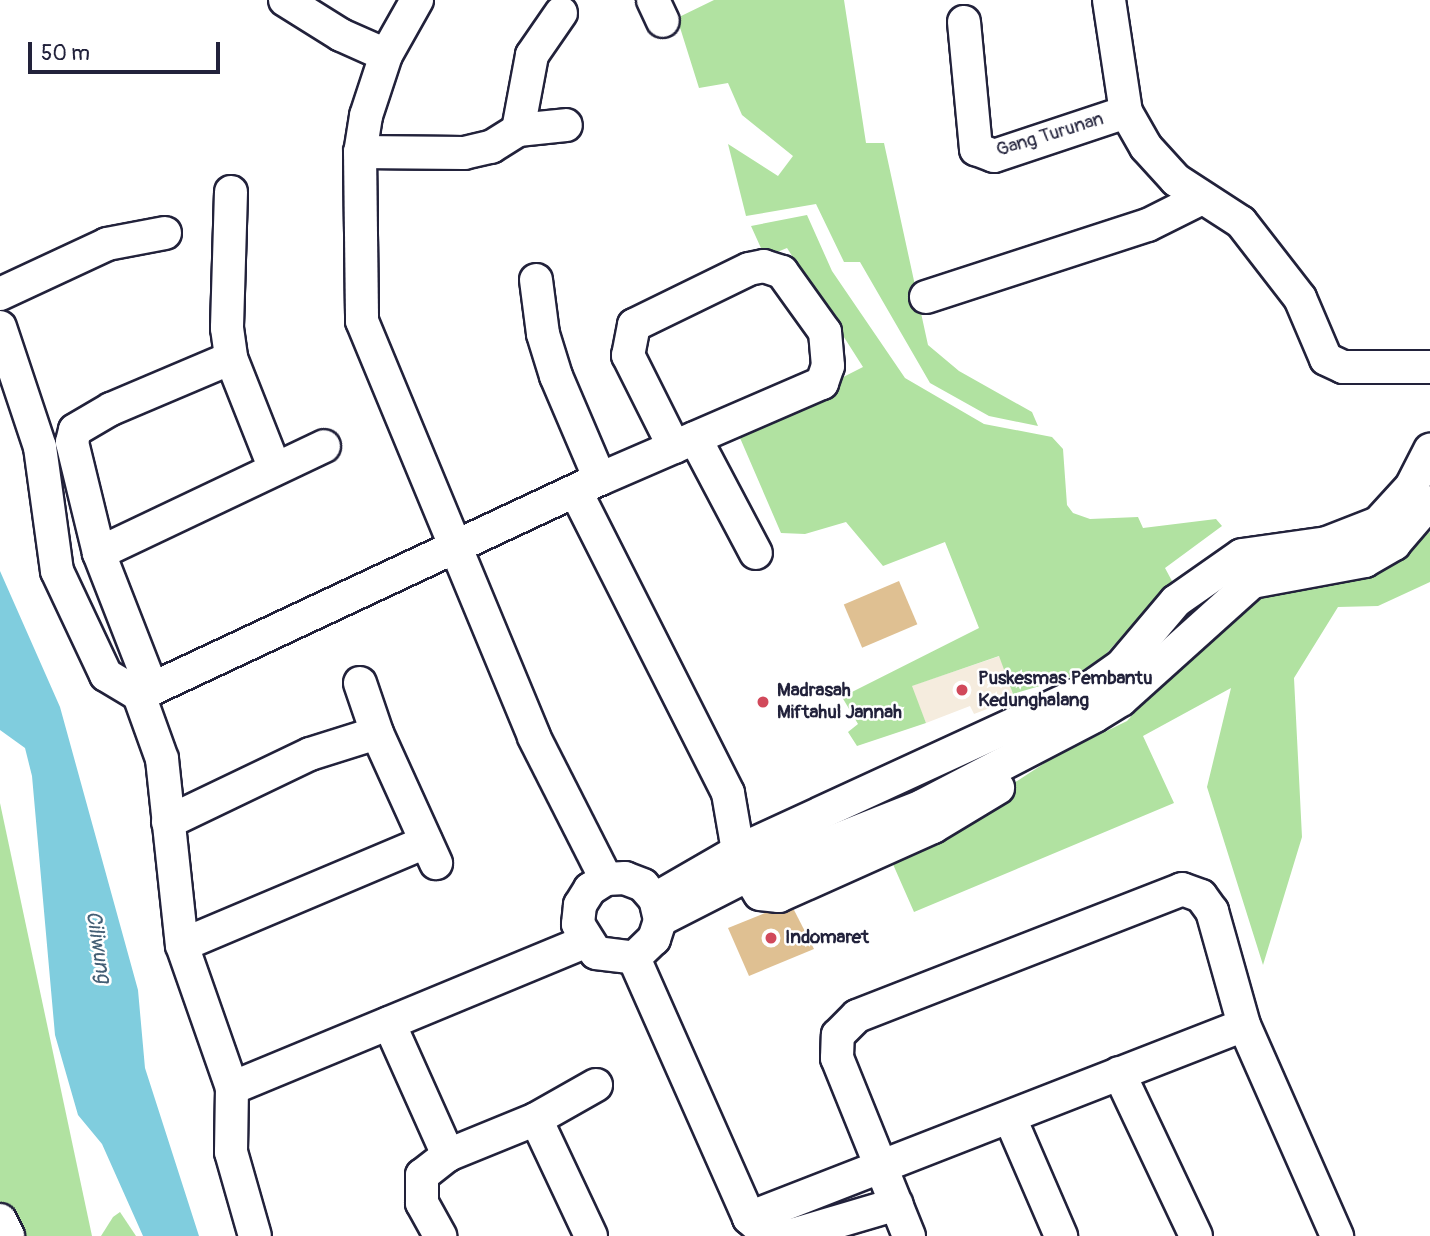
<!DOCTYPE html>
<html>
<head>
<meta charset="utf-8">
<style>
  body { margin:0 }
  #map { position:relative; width:1430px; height:1236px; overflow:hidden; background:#fff; font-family:Pangolin,sans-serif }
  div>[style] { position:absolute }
  .built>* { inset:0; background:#f5ecde }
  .green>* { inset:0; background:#b1e2a1 }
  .water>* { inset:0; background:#80cdde }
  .building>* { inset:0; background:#dfc092; transform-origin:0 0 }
  .roads { filter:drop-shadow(2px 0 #22223b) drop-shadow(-2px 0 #22223b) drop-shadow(0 2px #22223b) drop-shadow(0 -2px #22223b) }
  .street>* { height:32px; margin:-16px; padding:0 16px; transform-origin:16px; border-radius:16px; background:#fff }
  .dots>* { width:19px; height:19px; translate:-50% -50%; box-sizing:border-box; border:4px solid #fff; border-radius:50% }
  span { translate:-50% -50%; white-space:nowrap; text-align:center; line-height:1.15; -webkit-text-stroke:5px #fff; paint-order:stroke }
  .street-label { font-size:19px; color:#22223b }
  .poi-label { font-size:19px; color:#22223b; font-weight:700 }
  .left { translate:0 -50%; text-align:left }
  .water-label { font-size:21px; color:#435e74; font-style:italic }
  .scale { position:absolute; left:28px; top:42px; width:192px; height:32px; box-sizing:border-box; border:4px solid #22223b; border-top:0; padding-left:9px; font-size:21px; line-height:24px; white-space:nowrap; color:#22223b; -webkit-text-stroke:5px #fff; paint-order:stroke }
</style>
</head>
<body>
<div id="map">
  <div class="built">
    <i style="clip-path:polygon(1000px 656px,1013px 694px,993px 698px,995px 706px,974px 714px,970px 706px,926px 723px,911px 686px)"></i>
  </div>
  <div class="green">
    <i style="clip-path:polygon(714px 0,844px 0,866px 143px,884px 143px,928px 345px,959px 371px,1032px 412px,1038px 426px,989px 416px,930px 383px,860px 262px,844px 262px,816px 204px,746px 216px,728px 144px,778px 176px,793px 156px,742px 115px,728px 83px,699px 88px,677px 18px)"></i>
    <i style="clip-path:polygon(807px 215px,832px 271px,905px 378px,984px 424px,1052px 437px,1063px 449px,1067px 505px,1073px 513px,1090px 519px,1138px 517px,1143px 528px,1216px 519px,1222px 526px,1165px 568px,1172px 581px,1105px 655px,1074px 676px,1013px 694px,999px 656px,912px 686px,926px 723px,857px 746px,848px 732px,858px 724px,842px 697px,979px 628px,945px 542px,883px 566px,846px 522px,805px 534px,781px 533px,737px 431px,863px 367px,787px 248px,765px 257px,751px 226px)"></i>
    <i style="clip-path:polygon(1430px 532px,1430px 582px,1378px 606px,1338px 607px,1294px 678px,1302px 837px,1263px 965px,1207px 787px,1231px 688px,1143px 736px,1174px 803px,914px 912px,892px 862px,1054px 757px,1127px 721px,1252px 582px,1380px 559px)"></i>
    <i style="clip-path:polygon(0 803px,92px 1236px,0 1236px)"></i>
    <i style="clip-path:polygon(120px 1212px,136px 1236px,101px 1236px,113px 1217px)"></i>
  </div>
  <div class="water">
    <i style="clip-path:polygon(0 571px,60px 707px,138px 990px,145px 1068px,199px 1236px,143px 1236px,102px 1144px,78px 1115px,55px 1035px,32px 776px,25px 748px,0 730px)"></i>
  </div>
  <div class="building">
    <i style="left:899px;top:581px;width:47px;height:60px;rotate:67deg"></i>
    <i style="clip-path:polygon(794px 910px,814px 949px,749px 976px,728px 928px,765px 913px)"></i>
  </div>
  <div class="roads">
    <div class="street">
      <i style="left:285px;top:0;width:66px;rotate:32deg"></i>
      <i style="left:341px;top:35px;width:49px;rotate:24deg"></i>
      <i style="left:417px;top:0;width:63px;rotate:119.4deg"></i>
      <i style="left:386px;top:55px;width:64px;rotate:108.2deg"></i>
      <i style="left:366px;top:116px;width:36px;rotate:99deg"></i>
      <i style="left:360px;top:152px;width:169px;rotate:89.3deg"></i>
      <i style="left:362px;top:321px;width:450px;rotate:67.5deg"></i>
      <i style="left:534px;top:737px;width:159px;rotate:63.1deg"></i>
      <i style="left:653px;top:0;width:23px;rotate:65deg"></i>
      <i style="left:1109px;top:0;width:113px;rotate:81.4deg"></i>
      <i style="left:1126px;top:112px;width:40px;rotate:60.3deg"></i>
      <i style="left:1146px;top:147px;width:45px;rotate:47.7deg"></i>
      <i style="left:1176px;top:180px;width:77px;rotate:32.9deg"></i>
      <i style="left:1241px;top:222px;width:96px;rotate:52.2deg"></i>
      <i style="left:1300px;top:298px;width:66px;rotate:66.9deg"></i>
      <i style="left:1326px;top:359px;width:19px;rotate:25deg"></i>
      <i style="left:1343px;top:367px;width:87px"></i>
      <i style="left:964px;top:22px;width:128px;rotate:84.6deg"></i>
      <i style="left:976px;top:149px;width:19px;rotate:21deg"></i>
      <i style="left:994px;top:156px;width:139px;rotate:-18.4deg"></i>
      <i style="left:518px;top:130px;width:48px;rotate:-5.9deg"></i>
      <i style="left:360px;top:152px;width:104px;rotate:0.6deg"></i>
      <i style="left:464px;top:153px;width:28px;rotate:-13deg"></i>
      <i style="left:491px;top:147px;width:32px;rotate:-32deg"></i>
      <i style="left:518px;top:130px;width:76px;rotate:-79.4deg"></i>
      <i style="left:532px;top:55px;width:51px;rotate:-55.4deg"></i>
      <i style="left:231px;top:192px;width:136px;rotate:91.7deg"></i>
      <i style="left:227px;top:328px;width:30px;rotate:82deg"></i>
      <i style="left:231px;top:358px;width:119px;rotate:68.4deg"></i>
      <i style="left:536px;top:280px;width:54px;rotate:82.6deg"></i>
      <i style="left:543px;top:334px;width:44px;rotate:72.8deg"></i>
      <i style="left:556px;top:376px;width:112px;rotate:66.9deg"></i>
      <i style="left:0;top:294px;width:118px;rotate:-25deg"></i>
      <i style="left:107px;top:244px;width:59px;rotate:-10.7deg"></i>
      <i style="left:926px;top:297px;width:233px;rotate:-18deg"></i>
      <i style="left:1148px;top:225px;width:60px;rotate:-26.6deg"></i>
      <i style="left:0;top:327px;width:126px;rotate:71.6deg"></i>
      <i style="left:40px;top:447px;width:125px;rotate:82.2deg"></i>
      <i style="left:57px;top:571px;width:115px;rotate:64.8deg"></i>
      <i style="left:106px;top:675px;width:39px;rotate:31deg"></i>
      <i style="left:139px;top:695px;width:68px;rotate:70.2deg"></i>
      <i style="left:162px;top:759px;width:187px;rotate:83.9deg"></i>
      <i style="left:182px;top:945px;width:151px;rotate:70.7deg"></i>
      <i style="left:232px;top:1088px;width:64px;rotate:90.9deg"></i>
      <i style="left:231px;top:1152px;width:87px;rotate:74.1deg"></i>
      <i style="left:695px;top:438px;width:130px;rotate:62.1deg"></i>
      <i style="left:576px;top:492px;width:337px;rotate:63.2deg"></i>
      <i style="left:728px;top:793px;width:59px;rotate:80.2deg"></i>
      <i style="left:99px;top:553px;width:249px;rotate:-25.4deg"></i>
      <i style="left:360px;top:683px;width:53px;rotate:71.2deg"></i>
      <i style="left:152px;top:689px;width:146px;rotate:-111.3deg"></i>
      <i style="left:99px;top:553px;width:114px;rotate:-103.7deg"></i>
      <i style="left:72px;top:442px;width:12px;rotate:-76deg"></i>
      <i style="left:75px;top:430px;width:42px;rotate:-30.3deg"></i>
      <i style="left:111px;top:409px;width:130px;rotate:-23deg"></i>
      <i style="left:139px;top:695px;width:509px;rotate:-25.11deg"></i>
      <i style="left:600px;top:479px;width:242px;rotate:-23.4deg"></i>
      <i style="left:822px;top:383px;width:18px;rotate:-71deg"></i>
      <i style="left:828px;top:366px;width:34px;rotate:-95deg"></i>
      <i style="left:825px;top:332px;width:74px;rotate:-125.6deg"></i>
      <i style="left:782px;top:272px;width:19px;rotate:-162deg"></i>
      <i style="left:764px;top:266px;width:15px;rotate:169deg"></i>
      <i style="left:749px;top:269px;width:128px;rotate:154deg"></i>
      <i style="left:634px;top:325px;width:31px;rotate:101deg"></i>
      <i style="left:628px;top:355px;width:103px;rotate:63.4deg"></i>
      <i style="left:168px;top:822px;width:157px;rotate:-25.6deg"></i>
      <i style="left:310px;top:754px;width:70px;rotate:-17.4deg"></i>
      <i style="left:377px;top:733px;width:143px;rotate:65.6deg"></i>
      <i style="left:748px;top:875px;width:22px;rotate:58deg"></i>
      <i style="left:760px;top:894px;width:19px;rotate:6deg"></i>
      <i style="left:779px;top:896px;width:169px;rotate:-24.1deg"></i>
      <i style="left:933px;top:827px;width:76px;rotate:-31deg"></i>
      <i style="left:655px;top:899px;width:96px;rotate:-30deg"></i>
      <i style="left:738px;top:851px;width:381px;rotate:-24.7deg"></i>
      <i style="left:1084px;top:692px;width:45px;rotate:-35.1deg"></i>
      <i style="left:1121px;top:666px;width:85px;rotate:-49.8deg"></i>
      <i style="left:1176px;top:601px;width:80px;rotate:-34.9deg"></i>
      <i style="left:1242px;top:555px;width:86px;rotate:-8deg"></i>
      <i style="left:1327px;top:543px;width:55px;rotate:-21.4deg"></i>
      <i style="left:1378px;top:523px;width:49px;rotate:-47.5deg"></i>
      <i style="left:1411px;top:487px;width:42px;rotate:-62.8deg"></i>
      <i style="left:660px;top:920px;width:22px;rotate:-103deg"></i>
      <i style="left:655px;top:899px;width:18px;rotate:-131deg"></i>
      <i style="left:643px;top:885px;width:19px;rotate:-159deg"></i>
      <i style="left:625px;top:878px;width:19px;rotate:177deg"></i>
      <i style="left:606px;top:879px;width:19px;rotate:148deg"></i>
      <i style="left:590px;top:889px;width:19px;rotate:122deg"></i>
      <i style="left:580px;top:905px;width:19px;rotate:96deg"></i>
      <i style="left:578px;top:924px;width:34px;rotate:58deg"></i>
      <i style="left:596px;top:953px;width:38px;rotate:7deg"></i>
      <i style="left:634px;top:958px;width:28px;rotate:-44deg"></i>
      <i style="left:654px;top:939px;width:20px;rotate:-72deg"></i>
      <i style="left:660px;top:920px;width:99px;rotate:-27.1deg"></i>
      <i style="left:748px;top:875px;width:187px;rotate:-21.6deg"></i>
      <i style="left:922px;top:806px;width:195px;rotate:-27.5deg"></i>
      <i style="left:1095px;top:716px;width:31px;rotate:-32deg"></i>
      <i style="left:1121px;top:700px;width:176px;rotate:-42deg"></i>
      <i style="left:1252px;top:582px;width:115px;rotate:-10.5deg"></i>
      <i style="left:1365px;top:561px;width:34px;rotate:-30deg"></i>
      <i style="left:1394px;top:544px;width:55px;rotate:-49.4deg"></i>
      <i style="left:182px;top:945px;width:265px;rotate:-22.9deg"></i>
      <i style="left:634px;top:958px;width:284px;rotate:66.1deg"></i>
      <i style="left:749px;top:1218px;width:23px;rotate:41deg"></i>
      <i style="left:766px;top:1233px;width:26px;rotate:4deg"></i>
      <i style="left:792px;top:1235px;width:109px;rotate:-16.4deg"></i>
      <i style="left:389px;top:1023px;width:145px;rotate:65.9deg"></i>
      <i style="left:448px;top:1155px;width:33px;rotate:142deg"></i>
      <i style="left:422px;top:1175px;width:28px;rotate:90deg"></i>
      <i style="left:422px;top:1203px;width:38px;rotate:61deg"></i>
      <i style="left:1119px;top:1073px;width:180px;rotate:64.7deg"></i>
      <i style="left:232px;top:1088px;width:382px;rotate:-22.5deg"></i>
      <i style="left:1010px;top:1118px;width:129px;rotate:66.6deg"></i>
      <i style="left:536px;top:1119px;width:129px;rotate:64.8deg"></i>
      <i style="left:448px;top:1155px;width:95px;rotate:-22.2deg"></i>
      <i style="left:536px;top:1119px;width:69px;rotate:-29.5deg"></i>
      <i style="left:749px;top:1218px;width:531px;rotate:-21.3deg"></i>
      <i style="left:0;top:1220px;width:18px;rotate:63deg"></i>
      <i style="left:909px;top:1236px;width:192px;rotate:-112deg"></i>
      <i style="left:837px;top:1058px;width:23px;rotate:-88deg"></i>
      <i style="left:838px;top:1035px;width:27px;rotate:-45deg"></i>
      <i style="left:857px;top:1016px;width:349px;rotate:-21.3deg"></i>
      <i style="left:1182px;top:889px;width:20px;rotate:20deg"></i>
      <i style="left:1201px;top:896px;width:19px;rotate:54deg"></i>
      <i style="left:1212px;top:911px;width:118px;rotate:74.3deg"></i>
      <i style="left:1244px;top:1025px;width:231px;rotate:66.2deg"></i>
    </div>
  </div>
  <div class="dots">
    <i style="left:962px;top:690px;background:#d1495b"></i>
    <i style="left:763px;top:702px;background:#d1495b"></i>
    <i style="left:771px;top:938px;background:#d1495b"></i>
  </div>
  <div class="street-label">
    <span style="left:1050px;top:135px;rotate:-17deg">Gang Turunan</span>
  </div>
  <div class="poi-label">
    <span class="left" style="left:978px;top:690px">Puskesmas Pembantu<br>Kedunghalang</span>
    <span class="left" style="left:777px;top:702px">Madrasah<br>Miftahul Jannah</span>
    <span class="left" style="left:785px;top:938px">Indomaret</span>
  </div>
  <div class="water-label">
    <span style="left:98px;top:947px;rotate:81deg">Ciliwung</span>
  </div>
  <div class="scale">50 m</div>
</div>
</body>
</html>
